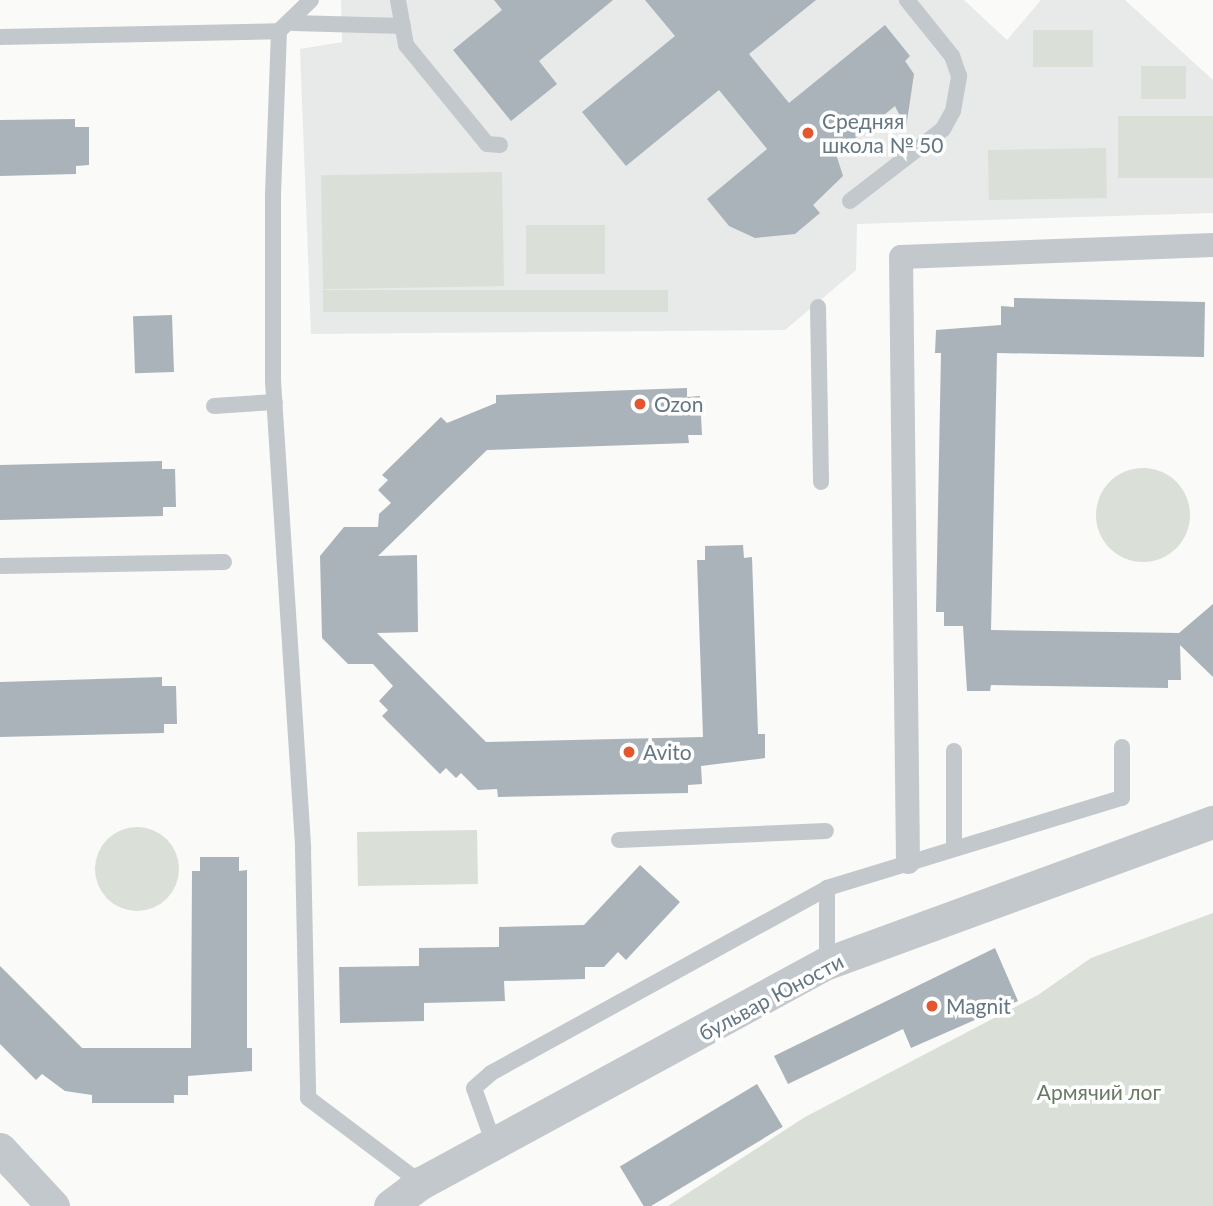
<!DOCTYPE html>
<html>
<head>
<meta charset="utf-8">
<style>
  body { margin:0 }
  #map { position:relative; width:1213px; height:1206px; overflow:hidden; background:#fafaf8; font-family:Lato,sans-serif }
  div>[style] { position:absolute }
  .built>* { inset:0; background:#e8e9e9 }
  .green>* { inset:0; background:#dadfd7; transform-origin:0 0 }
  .round { border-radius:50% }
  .building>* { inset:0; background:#aab3b9; transform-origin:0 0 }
  .service>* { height:16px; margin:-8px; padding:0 8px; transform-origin:8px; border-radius:8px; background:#c3c8cc }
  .pedestrian>* { height:24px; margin:-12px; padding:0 12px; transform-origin:12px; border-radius:12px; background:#c3c8cc }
  .minor>* { height:33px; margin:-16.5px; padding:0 16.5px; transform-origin:16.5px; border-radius:16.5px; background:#c3c8cc }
  .dots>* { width:19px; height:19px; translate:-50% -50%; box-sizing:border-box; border:4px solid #fff; border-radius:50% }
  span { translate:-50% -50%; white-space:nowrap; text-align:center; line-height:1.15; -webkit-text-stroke:7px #fff; paint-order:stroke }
  .poi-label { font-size:21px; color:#657683 }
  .left { translate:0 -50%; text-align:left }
  .street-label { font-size:21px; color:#657683 }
  .park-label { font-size:21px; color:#687a64 }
</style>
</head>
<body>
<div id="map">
  <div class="built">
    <i style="clip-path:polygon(341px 0,964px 0,1007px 40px,1041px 0,1125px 0,1213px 80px,1213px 213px,857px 224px,856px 270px,785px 330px,311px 334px,300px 49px,342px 42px)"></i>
  </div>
  <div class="green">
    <i style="left:1033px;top:30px;width:60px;height:37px"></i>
    <i style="left:1141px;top:66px;width:45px;height:33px"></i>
    <i style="left:1118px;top:116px;width:95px;height:62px"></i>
    <i style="left:1106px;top:148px;width:50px;height:118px;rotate:89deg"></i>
    <i style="left:502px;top:172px;width:114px;height:181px;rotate:89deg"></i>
    <i style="left:605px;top:225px;width:49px;height:79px;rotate:90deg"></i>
    <i style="left:668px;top:290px;width:22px;height:345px;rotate:90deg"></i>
    <i class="round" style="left:1096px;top:468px;width:94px;height:94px"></i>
    <i class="round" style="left:95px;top:827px;width:84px;height:84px"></i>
    <i style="left:477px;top:830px;width:54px;height:120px;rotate:89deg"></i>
    <i style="clip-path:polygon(1213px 913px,1213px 1206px,668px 1206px,805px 1117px,1038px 995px,1091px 958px)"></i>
  </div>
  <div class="building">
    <i style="clip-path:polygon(494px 0,613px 0,539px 61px,557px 84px,511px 121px,453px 50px,502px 10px)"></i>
    <i style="clip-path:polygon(645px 0,816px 0,749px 54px,789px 103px,885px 25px,910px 56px,905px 61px,914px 74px,906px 128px,895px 106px,836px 154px,843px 176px,813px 205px,820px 213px,795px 234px,755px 238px,729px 226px,707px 199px,767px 149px,719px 90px,626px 166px,582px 112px,675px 36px)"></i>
    <i style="clip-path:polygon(75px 119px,75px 127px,89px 127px,89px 165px,76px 166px,76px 174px,0 176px,0 120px)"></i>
    <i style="clip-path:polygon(1014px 298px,1205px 302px,1204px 357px,997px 353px,991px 630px,1179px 633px,1213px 604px,1213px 677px,1180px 645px,1181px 680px,1168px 680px,1168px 688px,991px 685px,990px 691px,967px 691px,963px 626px,944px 626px,944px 612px,936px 612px,941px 353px,935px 353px,936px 330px,1001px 325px,1001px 306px,1014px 307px)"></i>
    <i style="left:172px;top:315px;width:57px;height:39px;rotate:88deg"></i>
    <i style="clip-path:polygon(687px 388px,687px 397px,700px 396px,702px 435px,688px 435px,689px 443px,487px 450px,378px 556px,417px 555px,418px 632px,377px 633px,486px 742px,703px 737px,697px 560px,705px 560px,705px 546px,743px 545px,744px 558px,752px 557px,758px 734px,765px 734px,765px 758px,701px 766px,702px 784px,688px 785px,688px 793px,498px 797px,497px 789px,478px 790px,461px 773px,456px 778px,446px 768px,440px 774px,382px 716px,388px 710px,379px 701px,393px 686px,373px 664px,348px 664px,322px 638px,320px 556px,344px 527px,378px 527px,379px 514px,391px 503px,378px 490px,388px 480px,382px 475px,441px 417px,447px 423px,496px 403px,496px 395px)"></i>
    <i style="clip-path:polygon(162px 461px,162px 469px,175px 469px,176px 507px,163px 507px,163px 516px,0 520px,0 465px)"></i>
    <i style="clip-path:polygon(162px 677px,162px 686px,176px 686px,177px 724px,164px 724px,164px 733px,0 737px,0 682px)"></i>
    <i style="clip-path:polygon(200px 857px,239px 857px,239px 871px,247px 870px,247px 1048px,252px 1048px,252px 1071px,188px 1076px,188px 1095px,174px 1095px,174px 1103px,92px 1103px,92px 1095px,65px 1091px,42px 1074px,36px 1080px,0 1044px,0 966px,82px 1048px,191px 1048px,192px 871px,200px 871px)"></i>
    <i style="clip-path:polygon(640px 865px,680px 902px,626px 960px,618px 952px,604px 967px,585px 967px,585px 979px,504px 981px,505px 1001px,424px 1003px,424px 1021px,340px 1023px,339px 967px,419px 966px,419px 948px,499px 947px,499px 927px,584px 925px)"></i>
    <i style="clip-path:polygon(995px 948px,1018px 1001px,911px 1048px,903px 1029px,788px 1084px,774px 1056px)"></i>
    <i style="left:757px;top:1084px;width:50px;height:160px;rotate:59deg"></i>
  </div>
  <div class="service">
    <i style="left:311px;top:0;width:45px;rotate:135.9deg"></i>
    <i style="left:279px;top:31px;width:166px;rotate:92.1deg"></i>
    <i style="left:273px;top:197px;width:184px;rotate:90deg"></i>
    <i style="left:273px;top:381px;width:469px;rotate:86.3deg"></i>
    <i style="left:303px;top:849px;width:249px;rotate:88.8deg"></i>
    <i style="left:308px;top:1098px;width:141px;rotate:37deg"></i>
    <i style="left:398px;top:0;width:46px;rotate:79.9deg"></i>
    <i style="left:406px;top:45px;width:128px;rotate:50.7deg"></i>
    <i style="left:487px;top:144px;width:13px;rotate:4deg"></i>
    <i style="left:293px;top:23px;width:110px;rotate:1.6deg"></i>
    <i style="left:0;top:37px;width:279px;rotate:-1.2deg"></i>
    <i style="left:850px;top:201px;width:118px;rotate:-37.7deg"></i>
    <i style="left:943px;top:129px;width:21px;rotate:-61deg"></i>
    <i style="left:953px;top:111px;width:36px;rotate:-80deg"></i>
    <i style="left:959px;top:76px;width:21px;rotate:-109deg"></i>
    <i style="left:952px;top:56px;width:72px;rotate:-128.8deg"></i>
    <i style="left:818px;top:307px;width:175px;rotate:89deg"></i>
    <i style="left:214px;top:406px;width:61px;rotate:-3.8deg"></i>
    <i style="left:0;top:566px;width:224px;rotate:-1deg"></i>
    <i style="left:954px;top:751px;width:96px;rotate:90deg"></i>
    <i style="left:619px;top:840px;width:207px;rotate:-2.5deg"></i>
    <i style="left:827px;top:963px;width:75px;rotate:-90deg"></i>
    <i style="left:494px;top:1144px;width:59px;rotate:-109.7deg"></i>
    <i style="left:474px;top:1088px;width:23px;rotate:-41deg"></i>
    <i style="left:491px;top:1073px;width:384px;rotate:-28.8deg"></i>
    <i style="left:827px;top:888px;width:308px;rotate:-17deg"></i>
    <i style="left:1122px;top:798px;width:51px;rotate:-90deg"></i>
  </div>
  <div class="pedestrian">
    <i style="left:908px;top:862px;width:605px;rotate:-90.66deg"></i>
    <i style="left:901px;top:257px;width:312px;rotate:-2.2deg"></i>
  </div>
  <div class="minor">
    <i style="left:0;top:1149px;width:78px;rotate:47.1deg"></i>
    <i style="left:390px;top:1206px;width:39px;rotate:-37deg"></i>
    <i style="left:421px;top:1183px;width:462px;rotate:-28.5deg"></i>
    <i style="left:827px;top:963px;width:411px;rotate:-20.1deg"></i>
  </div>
  <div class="dots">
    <i style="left:808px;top:133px;background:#e4572e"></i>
    <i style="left:640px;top:404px;background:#e4572e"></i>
    <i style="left:629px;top:752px;background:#e4572e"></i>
    <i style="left:932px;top:1006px;background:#e4572e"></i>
  </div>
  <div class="poi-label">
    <span class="left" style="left:822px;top:133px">Средняя<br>школа № 50</span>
    <span class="left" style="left:654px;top:404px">Ozon</span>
    <span class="left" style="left:643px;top:752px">Avito</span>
    <span class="left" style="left:946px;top:1006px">Magnit</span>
  </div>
  <div class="street-label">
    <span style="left:771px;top:997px;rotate:-28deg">бульвар Юности</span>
  </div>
  <div class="park-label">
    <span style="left:1099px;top:1092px">Армячий лог</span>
  </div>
</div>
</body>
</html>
